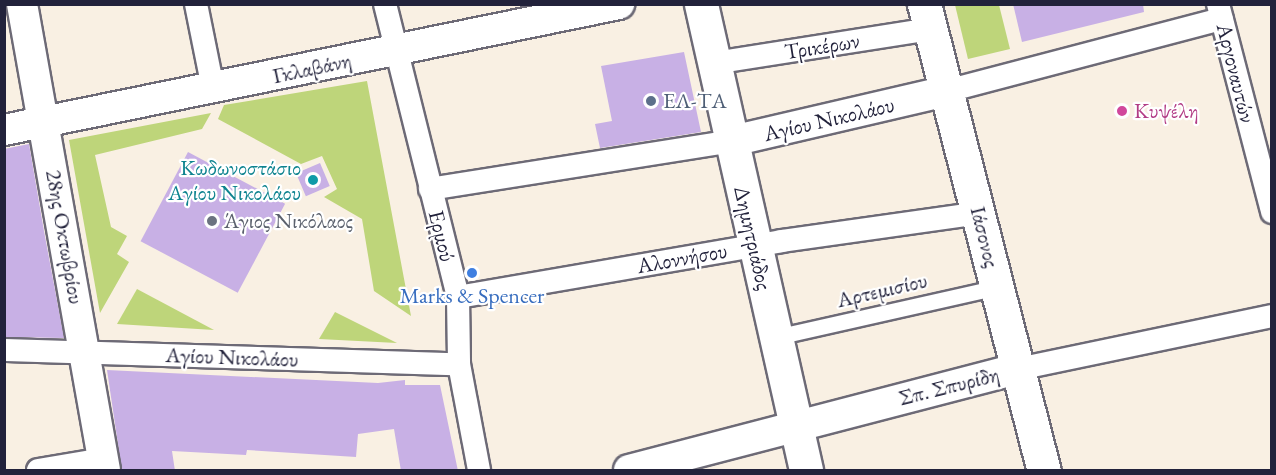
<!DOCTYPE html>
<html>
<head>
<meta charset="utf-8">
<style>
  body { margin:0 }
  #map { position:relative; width:1276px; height:475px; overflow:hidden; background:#f9f0e3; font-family:"EB Garamond",serif }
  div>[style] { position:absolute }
  .green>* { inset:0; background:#bed57a }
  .building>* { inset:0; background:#c8b0e5; transform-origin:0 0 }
  .roads { filter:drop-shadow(2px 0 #6d6a76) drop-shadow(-2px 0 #6d6a76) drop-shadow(0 2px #6d6a76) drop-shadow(0 -2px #6d6a76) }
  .service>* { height:15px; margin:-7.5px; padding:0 7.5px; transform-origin:7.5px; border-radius:7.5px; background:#fff }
  .pedestrian>* { height:22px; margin:-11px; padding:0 11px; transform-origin:11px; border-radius:11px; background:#fff }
  .minor>* { height:30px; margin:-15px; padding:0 15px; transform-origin:15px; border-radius:15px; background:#fff }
  .secondary>* { height:33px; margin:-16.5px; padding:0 16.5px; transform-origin:16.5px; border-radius:16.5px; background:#fff }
  .dots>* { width:16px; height:16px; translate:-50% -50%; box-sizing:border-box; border:3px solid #fff; border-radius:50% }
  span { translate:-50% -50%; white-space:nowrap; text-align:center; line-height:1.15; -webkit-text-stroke:4.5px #fff; paint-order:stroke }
  .street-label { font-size:22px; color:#22223b }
  .service-label { font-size:22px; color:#4e5e75 }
  .left { translate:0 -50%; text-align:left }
  .hotel-label { font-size:22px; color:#b23c85 }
  .culture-label { font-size:22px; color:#0d838f }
  .right { translate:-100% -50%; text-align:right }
  .worship-label { font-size:22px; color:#5b616d }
  .shop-label { font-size:22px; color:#366cbe }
  .frame { position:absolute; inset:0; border:6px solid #22223b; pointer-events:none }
</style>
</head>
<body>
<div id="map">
  <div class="green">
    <i style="clip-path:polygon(955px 5px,999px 5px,1010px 49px,968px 59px)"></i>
    <i style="clip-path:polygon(367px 81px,411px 316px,374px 291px,362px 219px,324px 197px,337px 189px,322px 156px,301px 164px,218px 119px,224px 105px)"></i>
    <i style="clip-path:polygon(211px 113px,202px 129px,95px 155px,111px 227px,127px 236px,117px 254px,129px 262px,100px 313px,69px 140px)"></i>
    <i style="clip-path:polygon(137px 289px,214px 330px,117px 324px)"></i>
    <i style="clip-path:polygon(335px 312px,397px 343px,319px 339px)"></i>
  </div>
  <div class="building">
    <i style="clip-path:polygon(1013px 4px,1143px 4px,1144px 12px,1022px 42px)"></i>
    <i style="clip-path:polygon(684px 52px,701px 132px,600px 148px,595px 124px,612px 121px,601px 66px)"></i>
    <i style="clip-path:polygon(29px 144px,44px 231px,64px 338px,4px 337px,4px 149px)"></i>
    <i style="left:188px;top:152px;width:110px;height:101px;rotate:28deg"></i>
    <i style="left:320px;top:163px;width:25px;height:26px;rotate:67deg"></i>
    <i style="clip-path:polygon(107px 370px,378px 383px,405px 380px,405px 385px,440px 385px,458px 471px,401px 471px,394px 429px,358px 434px,356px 457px,247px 450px,246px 455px,172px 451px,175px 471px,122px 471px)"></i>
  </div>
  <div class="roads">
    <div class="service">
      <i style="left:776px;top:337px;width:227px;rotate:-12.7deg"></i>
    </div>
    <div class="pedestrian">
      <i style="left:196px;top:4px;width:86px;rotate:78.6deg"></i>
      <i style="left:385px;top:4px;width:302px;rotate:76deg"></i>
      <i style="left:458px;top:297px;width:67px;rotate:89.1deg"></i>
      <i style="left:459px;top:364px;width:108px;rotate:79.3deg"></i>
      <i style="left:1218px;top:4px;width:215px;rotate:75.4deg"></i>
      <i style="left:714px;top:63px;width:220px;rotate:-8.9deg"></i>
      <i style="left:947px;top:91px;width:284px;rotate:-14.7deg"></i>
      <i style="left:430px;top:189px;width:306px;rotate:-9deg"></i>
      <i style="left:458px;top:297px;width:328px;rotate:-9.8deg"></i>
      <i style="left:781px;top:241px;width:200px;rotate:-8deg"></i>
      <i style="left:4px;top:350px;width:455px;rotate:1.8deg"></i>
      <i style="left:1018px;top:369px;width:259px;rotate:-11.8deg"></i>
      <i style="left:38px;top:470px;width:66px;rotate:-9.6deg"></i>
    </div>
    <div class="minor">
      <i style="left:22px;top:4px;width:473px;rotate:79.9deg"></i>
      <i style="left:4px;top:130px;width:628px;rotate:-11.58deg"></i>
      <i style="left:732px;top:141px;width:221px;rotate:-13.1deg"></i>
      <i style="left:629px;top:470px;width:402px;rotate:-14.6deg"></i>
    </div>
    <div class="secondary">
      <i style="left:701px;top:4px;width:478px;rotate:77.3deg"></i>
      <i style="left:924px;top:4px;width:481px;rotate:75.6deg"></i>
    </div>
  </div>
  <div class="dots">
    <i style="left:651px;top:101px;background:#5c6f8a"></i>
    <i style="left:1122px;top:111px;background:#d1479c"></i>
    <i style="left:313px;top:180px;background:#0f9aa8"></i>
    <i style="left:212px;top:221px;background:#6b7280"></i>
    <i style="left:472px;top:273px;background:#3f7fe0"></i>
  </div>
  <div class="street-label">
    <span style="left:822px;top:46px;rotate:-9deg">Τρικέρων</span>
    <span style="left:312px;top:68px;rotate:-12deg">Γκλαβάνη</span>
    <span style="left:1236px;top:73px;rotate:76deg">Αργοναυτών</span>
    <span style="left:829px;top:119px;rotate:-13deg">Αγίου Νικολάου</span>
    <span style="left:442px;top:236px;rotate:76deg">Ερμού</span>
    <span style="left:65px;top:237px;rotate:80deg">28ης Οκτωβρίου</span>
    <span style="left:985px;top:237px;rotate:76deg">Ιάσονος</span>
    <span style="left:753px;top:238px;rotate:77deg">Δημητριάδος</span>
    <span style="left:682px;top:258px;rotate:-10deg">Αλοννήσου</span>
    <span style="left:882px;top:290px;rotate:-13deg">Αρτεμισίου</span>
    <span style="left:232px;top:357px;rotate:2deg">Αγίου Νικολάου</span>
    <span style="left:949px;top:386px;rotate:-14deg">Σπ. Σπυρίδη</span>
  </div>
  <div class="service-label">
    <span class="left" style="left:663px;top:101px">ΕΛ-ΤΑ</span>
  </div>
  <div class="hotel-label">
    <span class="left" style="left:1134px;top:111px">Κυψέλη</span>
  </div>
  <div class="culture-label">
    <span class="right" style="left:301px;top:180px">Κωδωνοστάσιο<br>Αγίου Νικολάου</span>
  </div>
  <div class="worship-label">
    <span class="left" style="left:224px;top:221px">Άγιος Νικόλαος</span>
  </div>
  <div class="shop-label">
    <span style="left:472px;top:296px">Marks &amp; Spencer</span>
  </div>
  <div class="frame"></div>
</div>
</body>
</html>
